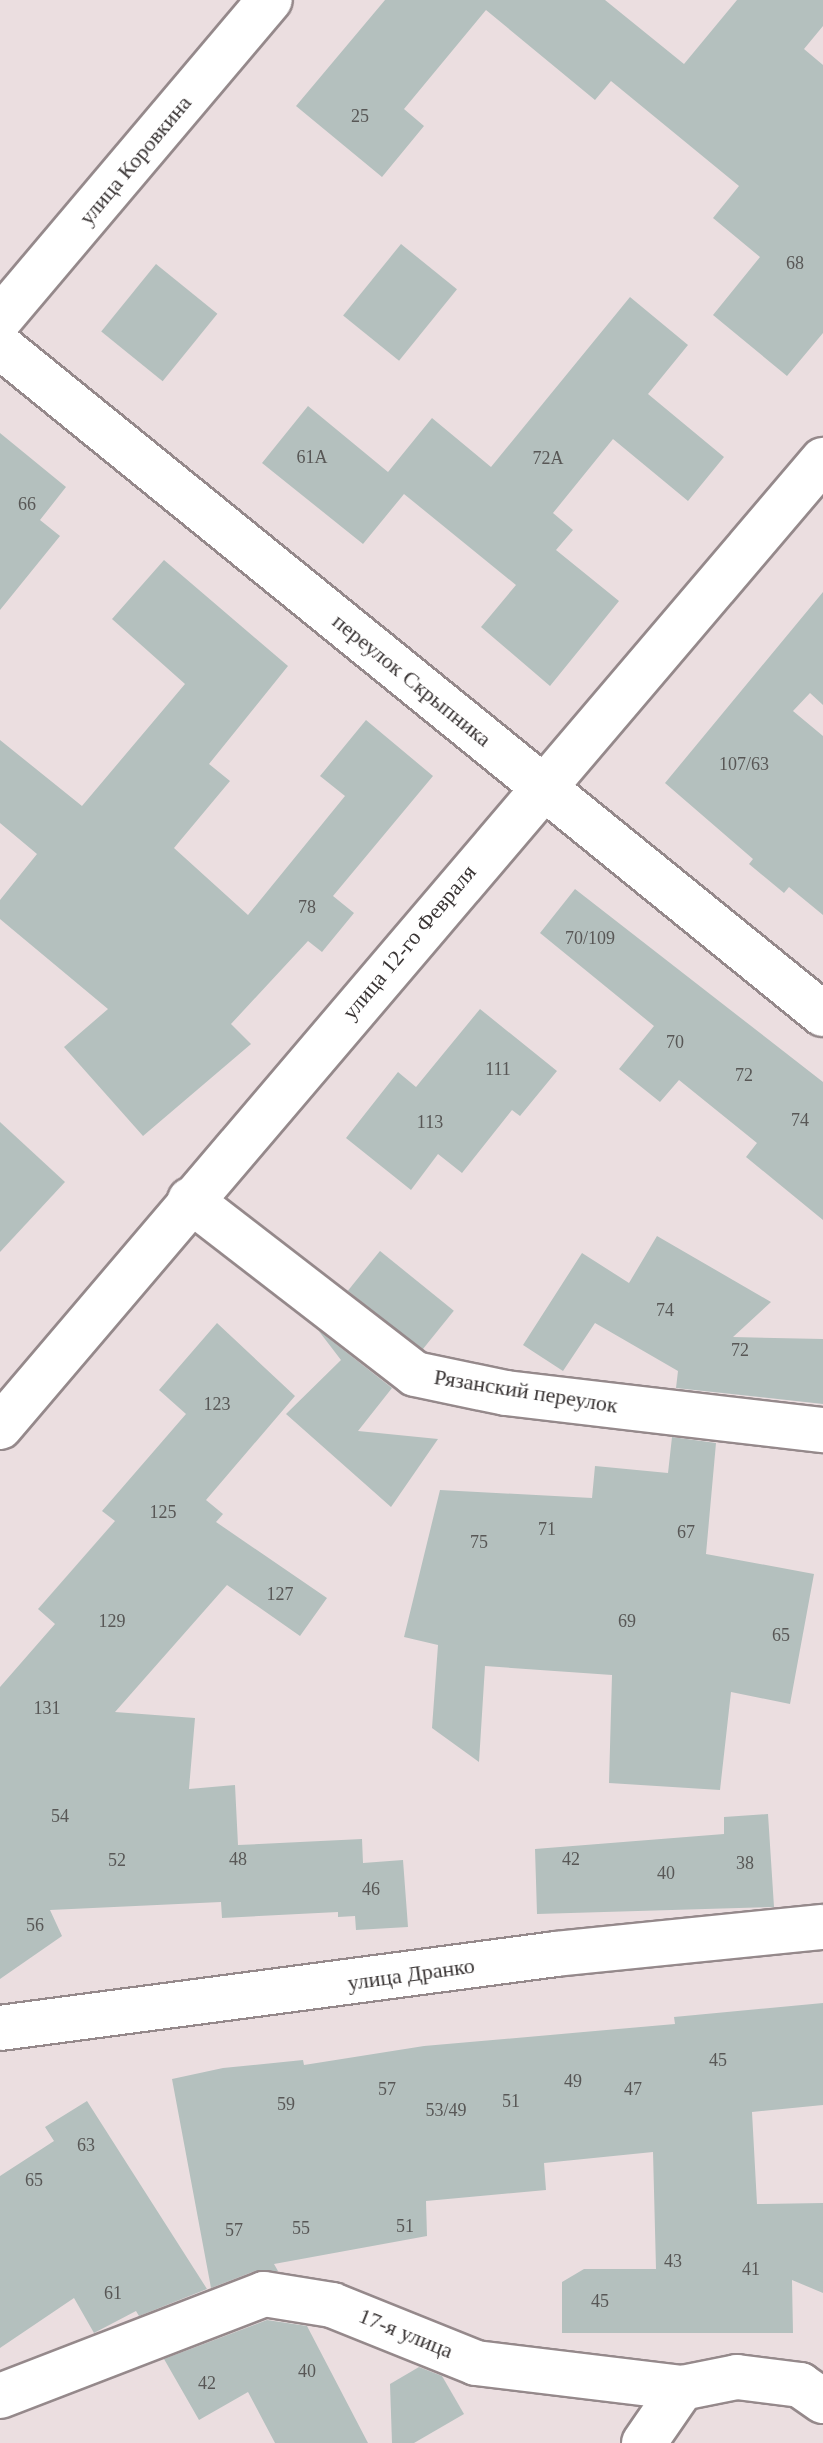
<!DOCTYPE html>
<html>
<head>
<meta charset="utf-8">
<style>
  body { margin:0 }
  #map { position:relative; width:823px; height:2443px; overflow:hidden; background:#ebdee0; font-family:"Times New Roman",serif }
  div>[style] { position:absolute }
  .building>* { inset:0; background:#b4c0be; transform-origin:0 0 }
  .roads { filter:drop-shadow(2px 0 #95898b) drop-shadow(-2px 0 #95898b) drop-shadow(0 2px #95898b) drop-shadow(0 -2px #95898b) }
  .street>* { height:44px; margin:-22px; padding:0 22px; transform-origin:22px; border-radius:22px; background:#fff }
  span { translate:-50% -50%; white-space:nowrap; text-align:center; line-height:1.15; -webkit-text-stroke:7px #fff; paint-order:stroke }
  .number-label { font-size:18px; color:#585756 }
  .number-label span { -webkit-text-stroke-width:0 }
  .street-label { font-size:22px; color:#393434 }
</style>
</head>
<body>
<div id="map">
  <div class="building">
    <i style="clip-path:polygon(385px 0,605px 0,684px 64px,737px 0,823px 0,823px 26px,804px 49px,823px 65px,823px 333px,787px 376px,713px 315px,760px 257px,713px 218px,739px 186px,611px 81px,595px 100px,486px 10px,404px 109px,424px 126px,382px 177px,296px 106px)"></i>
    <i style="left:401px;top:244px;width:72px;height:92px;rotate:39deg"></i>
    <i style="left:156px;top:264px;width:79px;height:87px;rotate:39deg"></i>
    <i style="clip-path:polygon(630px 297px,688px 345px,648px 394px,724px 457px,688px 501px,613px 439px,553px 513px,573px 530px,556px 550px,619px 601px,550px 686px,481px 627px,516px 585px,404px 494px,363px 544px,262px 463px,308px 406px,388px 472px,432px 418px,491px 467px)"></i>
    <i style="clip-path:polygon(0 433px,66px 487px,40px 520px,60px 536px,0 610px)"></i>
    <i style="clip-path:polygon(164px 560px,288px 666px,209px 764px,230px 781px,174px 848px,248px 915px,345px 796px,320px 776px,366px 720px,433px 776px,333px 896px,354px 913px,322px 952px,308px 941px,231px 1024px,251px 1044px,143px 1136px,64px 1047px,108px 1009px,0 919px,0 900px,37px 854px,0 823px,0 740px,82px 806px,185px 684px,112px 619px)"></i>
    <i style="clip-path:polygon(823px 592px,823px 705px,810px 693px,793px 711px,823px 736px,823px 915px,789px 887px,784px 893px,749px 864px,753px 859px,665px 783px)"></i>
    <i style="clip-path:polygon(575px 889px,823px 1082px,823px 1220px,746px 1157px,757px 1143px,679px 1080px,660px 1102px,619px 1069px,654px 1026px,540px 933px)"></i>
    <i style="clip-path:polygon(480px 1009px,557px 1071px,520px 1116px,512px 1110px,462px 1173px,438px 1154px,411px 1190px,346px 1138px,398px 1072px,416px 1087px)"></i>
    <i style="clip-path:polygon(0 1122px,65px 1182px,0 1252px)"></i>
    <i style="clip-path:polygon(657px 1236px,771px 1302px,733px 1337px,823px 1339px,823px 1404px,676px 1388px,678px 1371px,595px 1323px,563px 1371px,523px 1345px,582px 1253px,629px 1283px)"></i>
    <i style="left:380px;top:1251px;width:95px;height:51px;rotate:39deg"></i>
    <i style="clip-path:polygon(217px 1323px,295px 1396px,206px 1500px,223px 1514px,216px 1522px,327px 1598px,300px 1636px,227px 1585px,115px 1712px,195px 1718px,189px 1789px,235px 1785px,238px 1845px,362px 1839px,363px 1863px,403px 1860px,408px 1927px,356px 1930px,355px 1916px,338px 1917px,338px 1912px,222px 1918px,221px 1902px,50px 1910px,62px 1936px,0 1979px,0 1687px,55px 1624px,38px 1609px,115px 1521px,102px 1511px,186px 1414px,159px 1390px)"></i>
    <i style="clip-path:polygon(318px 1330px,392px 1388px,358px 1431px,438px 1439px,391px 1507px,286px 1414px,341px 1360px)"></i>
    <i style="clip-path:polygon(672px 1437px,716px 1443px,706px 1554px,814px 1574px,790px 1704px,731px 1692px,720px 1790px,609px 1783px,612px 1675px,485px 1666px,479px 1762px,432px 1728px,438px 1645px,404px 1637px,440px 1490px,592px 1498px,595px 1466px,668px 1473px)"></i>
    <i style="clip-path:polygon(768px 1814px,774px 1907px,537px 1914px,535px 1849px,724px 1834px,724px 1817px)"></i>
    <i style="clip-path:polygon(823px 2003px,823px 2105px,752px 2112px,757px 2204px,823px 2203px,823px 2293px,792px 2280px,793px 2333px,562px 2333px,562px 2282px,584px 2269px,656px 2269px,653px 2152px,544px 2163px,546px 2190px,426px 2201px,427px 2236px,274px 2264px,278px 2271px,255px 2271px,211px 2288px,172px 2079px,223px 2068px,303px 2060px,304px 2065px,424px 2046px,675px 2024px,674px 2017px)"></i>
    <i style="clip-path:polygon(87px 2101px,207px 2289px,139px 2316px,136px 2311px,94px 2333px,74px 2298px,0 2348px,0 2176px,54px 2141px,45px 2127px)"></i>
    <i style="clip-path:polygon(267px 2320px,307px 2326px,368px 2443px,275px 2443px,248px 2392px,199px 2420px,164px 2359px)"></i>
    <i style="clip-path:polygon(419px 2367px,442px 2376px,464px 2414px,414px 2443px,392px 2443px,390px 2384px)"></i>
  </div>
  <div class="roads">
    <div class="street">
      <i style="left:0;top:319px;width:418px;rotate:-49.8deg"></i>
      <i style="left:0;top:346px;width:1060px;rotate:39.07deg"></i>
      <i style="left:190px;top:1200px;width:284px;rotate:37.7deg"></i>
      <i style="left:415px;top:1374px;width:93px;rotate:11.8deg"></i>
      <i style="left:506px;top:1393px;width:319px;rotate:6.7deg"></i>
      <i style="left:0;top:1427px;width:1270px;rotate:-49.6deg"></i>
      <i style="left:0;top:2028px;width:561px;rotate:-7.58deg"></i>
      <i style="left:556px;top:1954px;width:268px;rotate:-5.8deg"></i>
      <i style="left:0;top:2396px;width:283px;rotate:-21.1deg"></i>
      <i style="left:264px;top:2294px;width:69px;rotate:9.2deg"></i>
      <i style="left:332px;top:2305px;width:155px;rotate:21.9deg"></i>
      <i style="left:476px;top:2363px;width:208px;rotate:6.9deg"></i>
      <i style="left:682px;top:2388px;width:56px;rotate:-11.3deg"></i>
      <i style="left:737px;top:2377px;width:64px;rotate:7.2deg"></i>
      <i style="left:800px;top:2385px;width:28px;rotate:35deg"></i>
      <i style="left:644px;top:2443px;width:67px;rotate:-55.4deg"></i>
    </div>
  </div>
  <div class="number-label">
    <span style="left:360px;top:116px">25</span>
    <span style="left:795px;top:263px">68</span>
    <span style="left:312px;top:457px">61А</span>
    <span style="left:548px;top:458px">72А</span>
    <span style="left:27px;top:504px">66</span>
    <span style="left:744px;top:764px">107/63</span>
    <span style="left:307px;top:907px">78</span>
    <span style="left:590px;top:938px">70/109</span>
    <span style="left:675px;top:1042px">70</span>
    <span style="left:498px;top:1069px">111</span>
    <span style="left:744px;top:1075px">72</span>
    <span style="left:800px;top:1120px">74</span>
    <span style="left:430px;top:1122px">113</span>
    <span style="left:665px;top:1310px">74</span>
    <span style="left:740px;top:1350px">72</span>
    <span style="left:217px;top:1404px">123</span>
    <span style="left:163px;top:1512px">125</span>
    <span style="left:547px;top:1529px">71</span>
    <span style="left:686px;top:1532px">67</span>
    <span style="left:479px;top:1542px">75</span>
    <span style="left:280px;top:1594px">127</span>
    <span style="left:112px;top:1621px">129</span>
    <span style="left:627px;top:1621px">69</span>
    <span style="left:781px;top:1635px">65</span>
    <span style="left:47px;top:1708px">131</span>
    <span style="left:60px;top:1816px">54</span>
    <span style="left:238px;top:1859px">48</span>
    <span style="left:571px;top:1859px">42</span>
    <span style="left:117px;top:1860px">52</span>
    <span style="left:745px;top:1863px">38</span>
    <span style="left:666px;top:1873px">40</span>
    <span style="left:371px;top:1889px">46</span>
    <span style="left:35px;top:1925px">56</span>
    <span style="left:718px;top:2060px">45</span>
    <span style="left:573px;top:2081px">49</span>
    <span style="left:387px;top:2089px">57</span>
    <span style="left:633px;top:2089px">47</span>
    <span style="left:511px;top:2101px">51</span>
    <span style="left:286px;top:2104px">59</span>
    <span style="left:446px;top:2110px">53/49</span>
    <span style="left:86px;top:2145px">63</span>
    <span style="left:34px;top:2180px">65</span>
    <span style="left:405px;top:2226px">51</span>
    <span style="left:301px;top:2228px">55</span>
    <span style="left:234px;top:2230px">57</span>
    <span style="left:673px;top:2261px">43</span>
    <span style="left:751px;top:2269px">41</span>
    <span style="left:113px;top:2293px">61</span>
    <span style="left:600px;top:2301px">45</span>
    <span style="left:307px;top:2371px">40</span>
    <span style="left:207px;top:2383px">42</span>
  </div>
  <div class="street-label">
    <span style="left:135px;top:160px;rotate:-50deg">улица Коровкина</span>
    <span style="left:412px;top:680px;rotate:39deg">переулок Скрыпника</span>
    <span style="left:409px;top:942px;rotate:-50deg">улица 12-го Февраля</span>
    <span style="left:526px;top:1391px;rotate:9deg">Рязанский переулок</span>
    <span style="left:411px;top:1974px;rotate:-8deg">улица Дранко</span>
    <span style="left:406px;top:2333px;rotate:22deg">17-я улица</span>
  </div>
</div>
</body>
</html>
